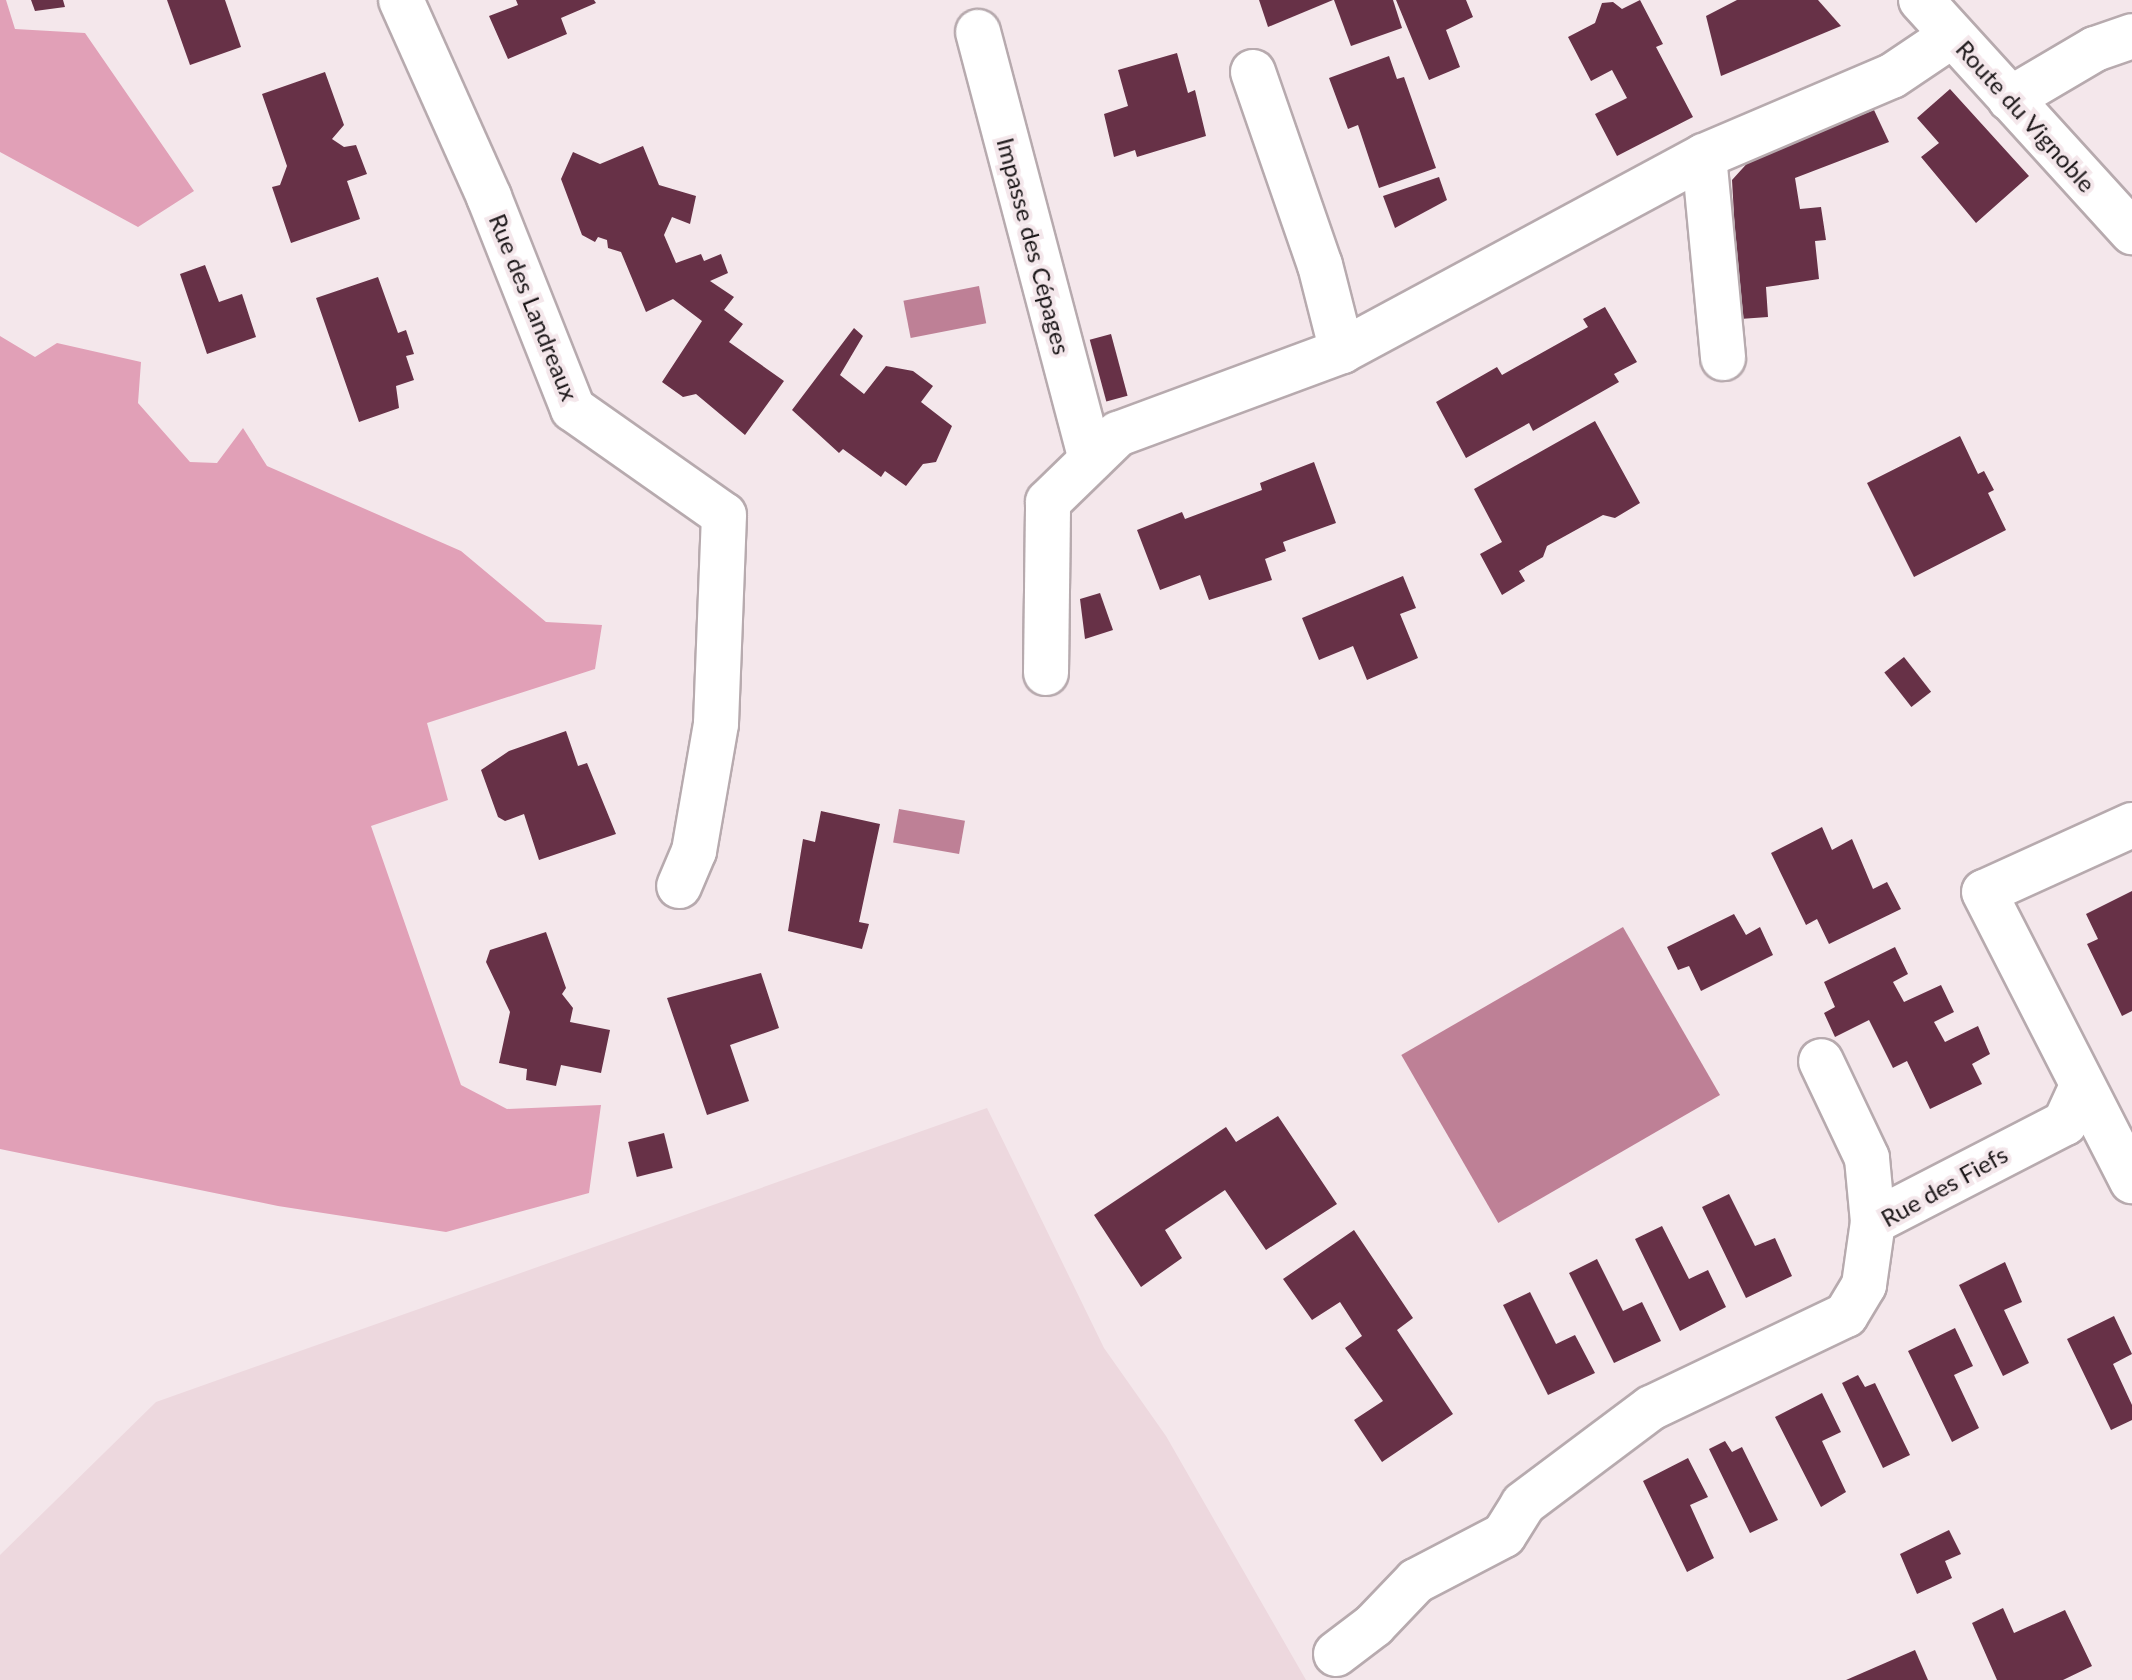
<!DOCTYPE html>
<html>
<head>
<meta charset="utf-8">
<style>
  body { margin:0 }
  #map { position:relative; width:2132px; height:1680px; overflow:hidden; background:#f4e7eb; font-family:Lato,sans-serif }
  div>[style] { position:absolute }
  .built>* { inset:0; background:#edd8de }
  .forest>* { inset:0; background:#e1a0b7 }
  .water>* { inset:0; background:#be8096; transform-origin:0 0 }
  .building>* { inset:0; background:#673147; transform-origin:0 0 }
  .roads { filter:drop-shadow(2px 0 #b7aaae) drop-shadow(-2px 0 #b7aaae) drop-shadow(0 2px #b7aaae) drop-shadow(0 -2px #b7aaae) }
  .street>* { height:44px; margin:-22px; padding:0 22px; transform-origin:22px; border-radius:22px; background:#fff }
  .secondary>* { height:44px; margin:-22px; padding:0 22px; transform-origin:22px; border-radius:22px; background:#fff }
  span { translate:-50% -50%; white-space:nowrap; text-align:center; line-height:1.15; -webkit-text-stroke:8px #f4e7eb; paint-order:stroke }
  .street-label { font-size:24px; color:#1b1618 }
</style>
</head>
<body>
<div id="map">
  <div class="built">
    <i style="clip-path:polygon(987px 1108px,1104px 1348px,1166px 1436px,1306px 1680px,0 1680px,0 1555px,156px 1402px)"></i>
  </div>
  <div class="forest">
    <i style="clip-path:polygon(0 0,6px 0,15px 29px,85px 33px,194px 191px,138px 227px,0 152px)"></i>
    <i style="clip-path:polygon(0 336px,35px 357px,57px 343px,141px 362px,138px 403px,190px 462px,217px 463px,243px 428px,267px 466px,461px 551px,546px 622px,602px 625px,595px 669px,427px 723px,448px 800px,371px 826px,461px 1085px,507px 1109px,601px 1105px,589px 1193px,446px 1232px,278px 1206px,0 1149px)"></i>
  </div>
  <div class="water">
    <i style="left:979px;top:286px;width:38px;height:77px;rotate:79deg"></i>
    <i style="left:899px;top:809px;width:67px;height:34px;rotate:10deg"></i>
    <i style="left:1623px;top:927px;width:194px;height:256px;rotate:60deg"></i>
  </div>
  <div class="building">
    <i style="clip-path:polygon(31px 0,63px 0,65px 7px,35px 11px)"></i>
    <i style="clip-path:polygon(167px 0,225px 0,241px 47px,190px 65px)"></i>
    <i style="clip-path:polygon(516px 0,594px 0,596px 3px,561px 18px,567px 34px,508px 59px,489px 16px,518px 5px)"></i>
    <i style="clip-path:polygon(1259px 0,1333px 0,1268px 27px)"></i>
    <i style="clip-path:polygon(1334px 0,1393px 0,1402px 28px,1351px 46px)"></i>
    <i style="clip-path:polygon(1396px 0,1466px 0,1473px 17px,1446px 30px,1460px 67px,1429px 80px)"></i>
    <i style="clip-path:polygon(1640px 0,1663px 44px,1656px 47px,1693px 117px,1617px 156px,1595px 114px,1627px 98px,1612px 70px,1591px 81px,1568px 37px,1595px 23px,1602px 3px,1613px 2px,1622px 9px)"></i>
    <i style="clip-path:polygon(1737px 0,1818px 0,1841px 26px,1721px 76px,1706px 16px)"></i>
    <i style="clip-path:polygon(1177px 53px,1188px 93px,1195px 90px,1206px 136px,1137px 157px,1135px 150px,1114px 157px,1104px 114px,1128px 106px,1118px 70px)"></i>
    <i style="clip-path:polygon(1389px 56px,1397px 79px,1404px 77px,1436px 168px,1379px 188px,1358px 125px,1348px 129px,1329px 78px)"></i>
    <i style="clip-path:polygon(325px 72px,344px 125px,332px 139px,344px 147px,356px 145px,367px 174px,347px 181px,360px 219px,291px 243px,272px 187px,280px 185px,287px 166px,262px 94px)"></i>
    <i style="clip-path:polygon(1950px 89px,2029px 176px,1976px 223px,1921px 157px,1939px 143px,1917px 118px)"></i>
    <i style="clip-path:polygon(1874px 110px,1889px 142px,1795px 178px,1800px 209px,1821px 207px,1826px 240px,1815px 241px,1819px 279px,1766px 287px,1768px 317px,1740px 319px,1732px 180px,1752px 158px)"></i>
    <i style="clip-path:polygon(643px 146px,659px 185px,696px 196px,690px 224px,672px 217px,664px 235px,676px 263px,701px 254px,704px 261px,721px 254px,728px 273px,710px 281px,734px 297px,724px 310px,743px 324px,729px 342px,784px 381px,745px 435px,696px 394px,683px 397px,662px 382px,702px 321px,673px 299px,646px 312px,621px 252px,608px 248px,607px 240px,598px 237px,595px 242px,582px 235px,561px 179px,573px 152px,600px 164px)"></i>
    <i style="clip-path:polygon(1439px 177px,1447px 200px,1395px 228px,1383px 196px)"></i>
    <i style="clip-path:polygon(205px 265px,219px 302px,242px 294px,256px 337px,207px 354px,180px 274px)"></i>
    <i style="clip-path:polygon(378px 277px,398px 333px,406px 330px,414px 354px,406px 356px,414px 380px,396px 386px,399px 408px,359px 422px,316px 298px)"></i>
    <i style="clip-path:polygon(1605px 307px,1637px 362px,1614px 374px,1619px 382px,1533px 431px,1529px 423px,1466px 458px,1436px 402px,1497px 367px,1502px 375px,1588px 327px,1583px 319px)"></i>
    <i style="clip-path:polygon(854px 328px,863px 336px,840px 375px,864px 394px,886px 366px,913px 371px,933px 386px,921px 402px,952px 426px,936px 462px,923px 464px,906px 486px,885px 471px,881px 477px,843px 449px,839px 453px,792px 410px)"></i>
    <i style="left:1111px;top:334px;width:64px;height:22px;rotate:75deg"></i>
    <i style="clip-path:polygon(1595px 421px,1640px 503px,1615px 518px,1603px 515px,1547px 546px,1543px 557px,1519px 571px,1525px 581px,1502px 595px,1480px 554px,1502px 542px,1474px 489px)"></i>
    <i style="clip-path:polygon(1960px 436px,1978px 474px,1984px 471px,1994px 490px,1988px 493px,2006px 530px,1914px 577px,1867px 483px)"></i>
    <i style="clip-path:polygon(1314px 462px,1336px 523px,1283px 542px,1286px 551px,1265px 559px,1272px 580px,1209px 600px,1200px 575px,1160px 590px,1137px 530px,1182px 512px,1185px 519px,1262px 490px,1260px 483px)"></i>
    <i style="clip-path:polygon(1403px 576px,1416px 608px,1400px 614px,1418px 658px,1367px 680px,1353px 646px,1319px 660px,1302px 618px)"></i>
    <i style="clip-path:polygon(1100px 593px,1113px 630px,1085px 639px,1080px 599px)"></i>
    <i style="left:1904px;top:657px;width:44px;height:25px;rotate:52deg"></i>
    <i style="clip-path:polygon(566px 731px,578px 766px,587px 763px,616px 834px,539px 860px,524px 814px,505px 821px,498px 817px,481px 770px,509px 751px)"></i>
    <i style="clip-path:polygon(821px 811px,880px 824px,859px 922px,869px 924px,862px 949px,788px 931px,803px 839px,815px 842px)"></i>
    <i style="clip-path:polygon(1822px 827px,1832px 850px,1852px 839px,1873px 889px,1887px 882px,1901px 909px,1829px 944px,1817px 919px,1806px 925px,1771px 853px)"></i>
    <i style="clip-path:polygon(2132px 891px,2132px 1011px,2122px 1016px,2087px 944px,2098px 939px,2086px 914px)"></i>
    <i style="clip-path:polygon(1734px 914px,1746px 935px,1760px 927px,1773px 955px,1701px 991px,1689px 966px,1678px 970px,1667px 947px)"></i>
    <i style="clip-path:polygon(546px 932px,566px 988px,562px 994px,573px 1008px,570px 1022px,610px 1030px,601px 1073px,561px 1065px,556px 1086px,526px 1080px,527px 1069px,499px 1063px,510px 1012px,486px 962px,490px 950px)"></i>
    <i style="clip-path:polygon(1895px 947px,1908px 974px,1893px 982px,1904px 1002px,1941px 985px,1954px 1012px,1934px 1022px,1945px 1042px,1978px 1026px,1990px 1054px,1972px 1064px,1982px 1084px,1930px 1109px,1907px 1061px,1893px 1068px,1869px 1020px,1835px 1037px,1824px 1013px,1835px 1007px,1824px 982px)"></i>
    <i style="clip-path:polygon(761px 973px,779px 1028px,730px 1045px,749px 1101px,707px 1115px,667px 998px)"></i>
    <i style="clip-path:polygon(1278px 1116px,1337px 1204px,1266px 1250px,1225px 1190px,1165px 1230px,1182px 1258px,1141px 1287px,1094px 1215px,1226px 1127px,1236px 1142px)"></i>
    <i style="left:664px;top:1133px;width:36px;height:37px;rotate:76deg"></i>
    <i style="clip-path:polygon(1729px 1194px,1755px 1246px,1775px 1238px,1792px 1276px,1746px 1298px,1702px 1207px)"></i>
    <i style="clip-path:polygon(1662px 1226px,1689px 1279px,1708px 1270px,1726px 1307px,1680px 1331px,1635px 1239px)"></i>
    <i style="clip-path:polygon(1354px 1230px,1413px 1318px,1397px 1330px,1453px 1414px,1382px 1462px,1354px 1420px,1383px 1401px,1345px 1348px,1362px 1336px,1340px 1302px,1312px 1320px,1283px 1279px)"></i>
    <i style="clip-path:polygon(1597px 1259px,1623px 1311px,1642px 1302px,1661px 1341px,1614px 1363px,1569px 1273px)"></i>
    <i style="clip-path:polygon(2005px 1262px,2022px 1302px,2004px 1310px,2029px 1363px,2003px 1376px,1959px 1285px)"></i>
    <i style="clip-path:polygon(1530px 1292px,1556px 1344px,1575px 1335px,1595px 1373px,1548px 1395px,1503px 1305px)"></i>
    <i style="clip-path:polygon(2114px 1316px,2132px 1354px,2113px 1364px,2132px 1405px,2132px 1420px,2111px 1430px,2067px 1339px)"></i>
    <i style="clip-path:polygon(1955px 1328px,1973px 1366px,1954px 1375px,1979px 1428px,1952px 1442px,1908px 1351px)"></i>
    <i style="clip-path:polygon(1858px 1375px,1865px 1387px,1875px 1383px,1910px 1455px,1883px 1468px,1842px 1383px)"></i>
    <i style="clip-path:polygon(1822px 1393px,1841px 1432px,1822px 1441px,1846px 1492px,1821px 1507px,1775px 1417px)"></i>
    <i style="clip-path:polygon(1725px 1441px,1732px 1452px,1742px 1447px,1778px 1520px,1750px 1533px,1709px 1449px)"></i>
    <i style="clip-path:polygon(1688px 1458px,1708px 1497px,1690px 1505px,1714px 1558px,1687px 1572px,1643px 1481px)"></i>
    <i style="clip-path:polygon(1949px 1530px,1961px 1554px,1945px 1561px,1952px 1578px,1917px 1594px,1900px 1554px)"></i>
    <i style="clip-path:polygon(2003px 1608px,2014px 1633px,2065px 1610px,2092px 1666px,2063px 1680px,1997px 1680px,1972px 1623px)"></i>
    <i style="clip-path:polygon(1915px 1650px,1928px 1680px,1846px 1680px)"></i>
  </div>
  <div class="roads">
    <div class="street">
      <i style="left:401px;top:0;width:216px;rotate:65.9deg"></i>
      <i style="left:489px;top:197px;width:228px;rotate:68.4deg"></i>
      <i style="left:573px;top:409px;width:184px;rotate:35.1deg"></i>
      <i style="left:724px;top:515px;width:209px;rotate:92.2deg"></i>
      <i style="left:716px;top:724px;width:129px;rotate:99.8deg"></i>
      <i style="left:694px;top:851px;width:38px;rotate:113deg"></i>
      <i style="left:978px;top:32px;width:442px;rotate:75.2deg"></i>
      <i style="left:1253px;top:72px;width:204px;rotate:70.9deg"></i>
      <i style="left:1320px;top:265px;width:89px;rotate:75.7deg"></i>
      <i style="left:2010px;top:99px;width:99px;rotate:-30.5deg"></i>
      <i style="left:2095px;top:49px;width:39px;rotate:-19deg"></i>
      <i style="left:1704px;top:156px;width:203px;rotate:84.6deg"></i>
      <i style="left:1046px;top:673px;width:171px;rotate:-89.3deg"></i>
      <i style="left:1048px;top:502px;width:98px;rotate:-44.2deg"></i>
      <i style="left:1118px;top:434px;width:239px;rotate:-20.3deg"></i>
      <i style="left:1342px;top:351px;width:411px;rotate:-28.3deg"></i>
      <i style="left:1704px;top:156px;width:204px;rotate:-23.1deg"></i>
      <i style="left:1892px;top:76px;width:73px;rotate:-33.9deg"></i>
      <i style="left:2132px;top:825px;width:162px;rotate:155.6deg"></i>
      <i style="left:1984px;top:892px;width:325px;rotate:62.9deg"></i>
      <i style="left:1873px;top:1222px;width:216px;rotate:-27.3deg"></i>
      <i style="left:2065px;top:1123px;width:41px;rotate:-65.3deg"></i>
      <i style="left:1336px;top:1654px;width:48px;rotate:-37.3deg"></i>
      <i style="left:1374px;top:1625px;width:61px;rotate:-46.3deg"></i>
      <i style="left:1416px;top:1581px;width:99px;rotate:-27.6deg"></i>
      <i style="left:1504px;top:1535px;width:36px;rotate:-58deg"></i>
      <i style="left:1523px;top:1504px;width:160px;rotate:-36.9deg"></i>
      <i style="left:1651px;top:1408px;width:216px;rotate:-25.5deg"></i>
      <i style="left:1846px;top:1315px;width:35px;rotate:-59deg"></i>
      <i style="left:1864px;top:1285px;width:64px;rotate:-81.9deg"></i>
      <i style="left:1873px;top:1222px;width:64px;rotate:-95.4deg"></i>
      <i style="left:1867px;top:1158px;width:107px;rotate:-115.4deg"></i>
    </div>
    <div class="secondary">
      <i style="left:1921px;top:0;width:314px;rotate:47.7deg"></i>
    </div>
  </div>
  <div class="street-label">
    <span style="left:2026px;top:116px;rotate:48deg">Route du Vignoble</span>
    <span style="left:1034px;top:246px;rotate:75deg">Impasse des Cépages</span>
    <span style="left:534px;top:307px;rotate:68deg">Rue des Landreaux</span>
    <span style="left:1944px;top:1186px;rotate:-29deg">Rue des Fiefs</span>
  </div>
</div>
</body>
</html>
